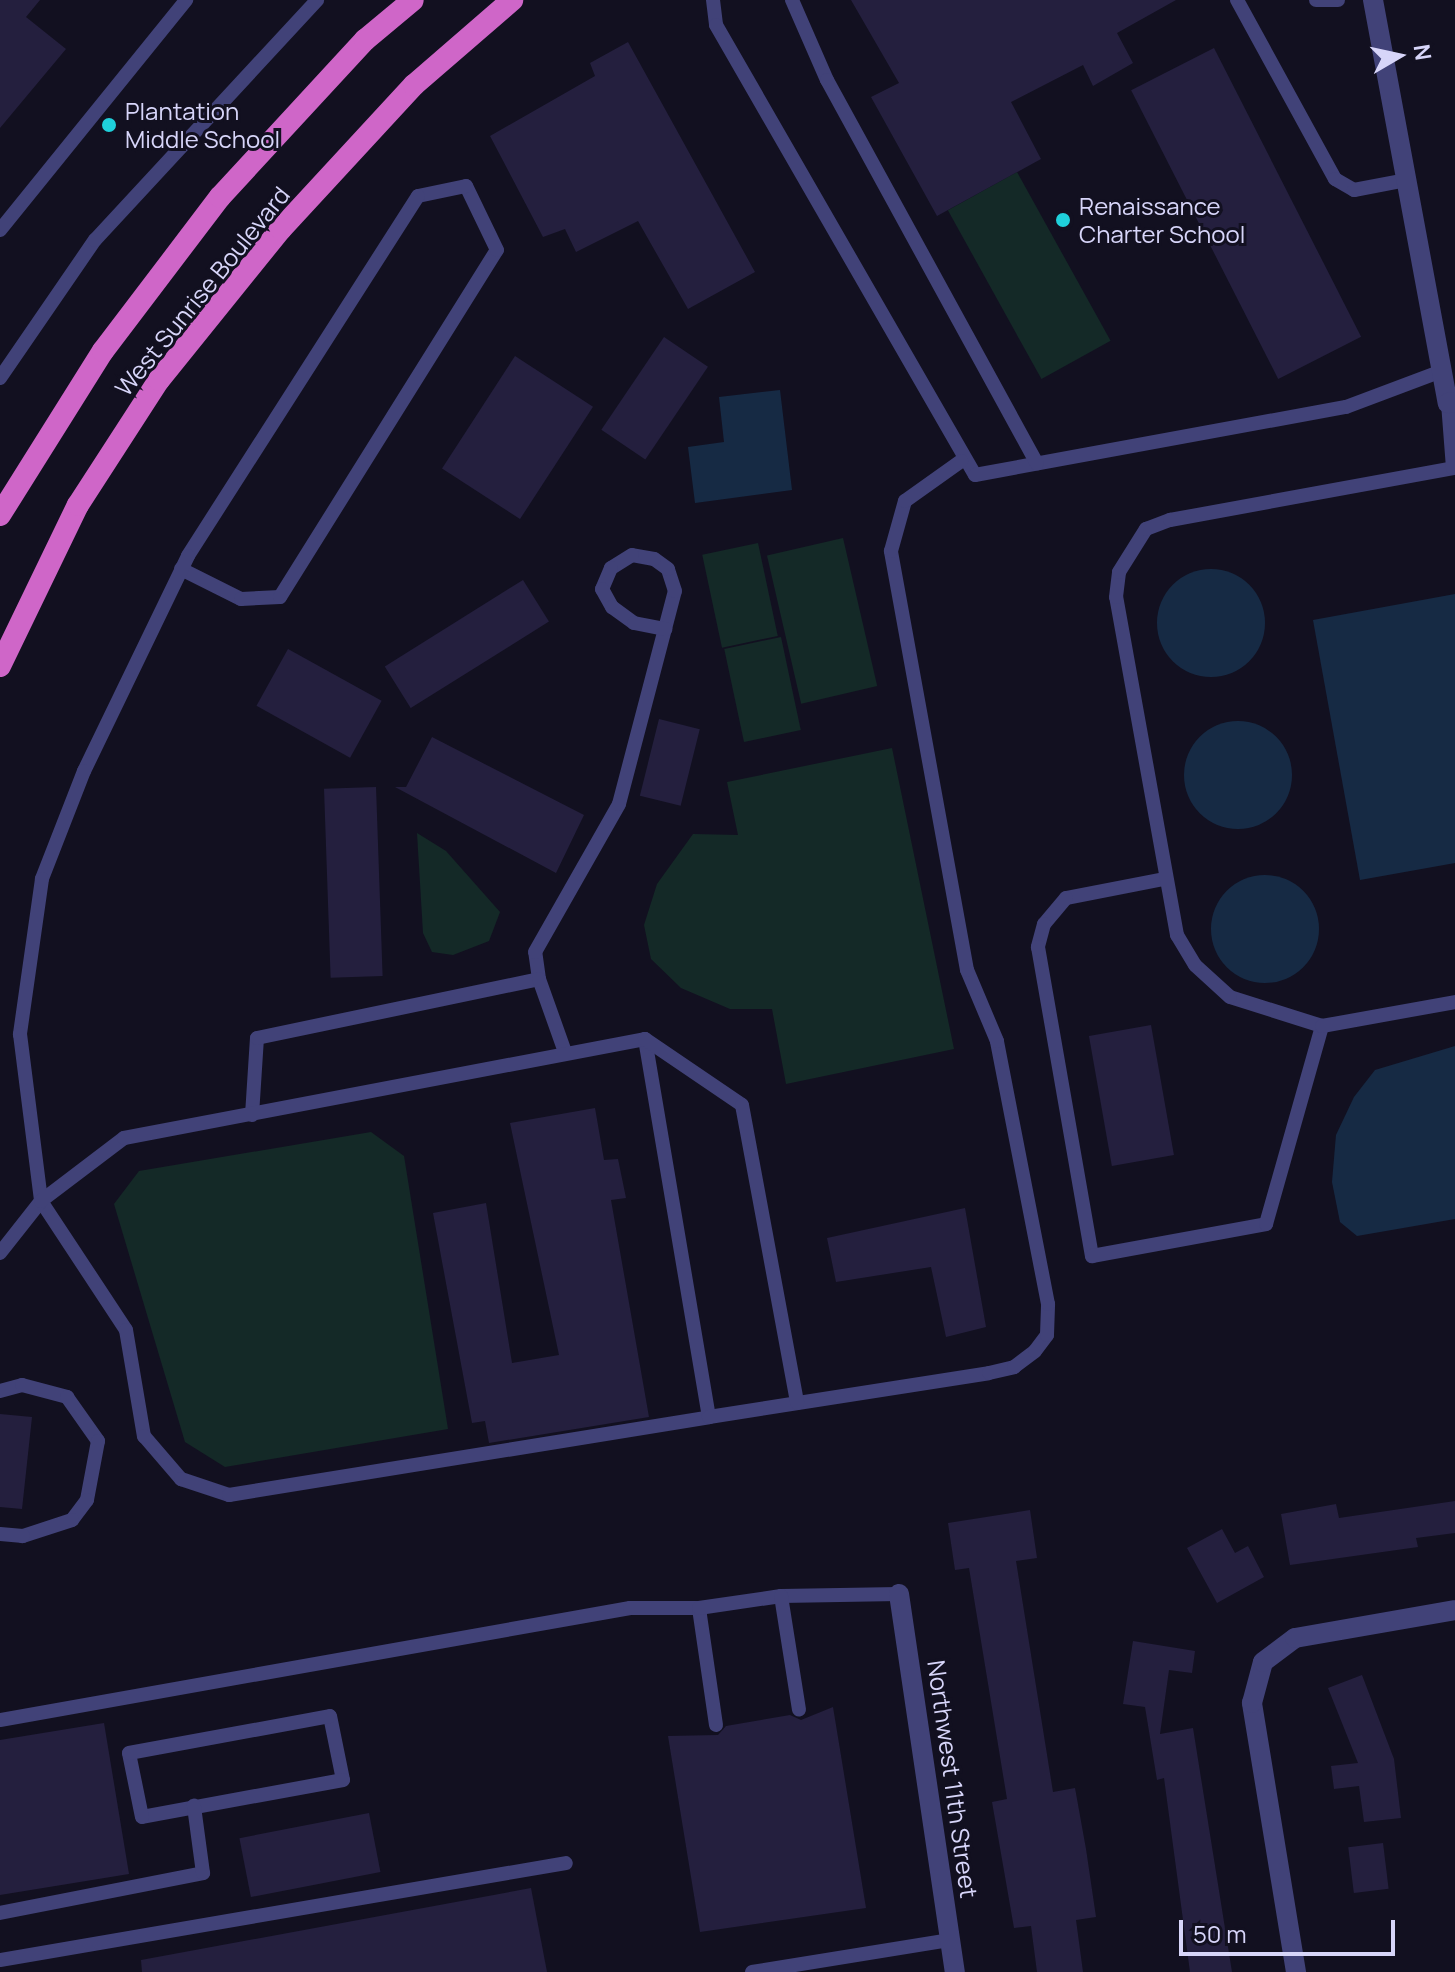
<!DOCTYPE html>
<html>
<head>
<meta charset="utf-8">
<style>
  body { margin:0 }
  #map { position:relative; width:1455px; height:1972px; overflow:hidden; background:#121020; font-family:Manrope,sans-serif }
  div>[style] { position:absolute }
  .green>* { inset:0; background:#142927; transform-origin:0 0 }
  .water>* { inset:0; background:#162a44 }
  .round { border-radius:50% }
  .building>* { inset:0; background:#241f3e; transform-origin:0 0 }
  .service>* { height:14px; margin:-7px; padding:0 7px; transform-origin:7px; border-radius:7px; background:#414278 }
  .minor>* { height:20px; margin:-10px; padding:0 10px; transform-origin:10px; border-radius:10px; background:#414278 }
  .trunk>* { height:22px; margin:-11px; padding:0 11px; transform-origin:11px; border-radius:11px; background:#cf66c8 }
  .dots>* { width:22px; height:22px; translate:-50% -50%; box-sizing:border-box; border:4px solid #121020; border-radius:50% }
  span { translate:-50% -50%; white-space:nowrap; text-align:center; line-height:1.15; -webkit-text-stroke:6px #121020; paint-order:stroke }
  .poi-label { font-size:24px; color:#d7d5f9 }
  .left { translate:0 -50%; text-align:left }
  .street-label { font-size:24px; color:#d7d5f9 }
  .north { position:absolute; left:1359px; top:16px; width:80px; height:80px; -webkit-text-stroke:6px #121020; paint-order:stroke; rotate:81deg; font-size:22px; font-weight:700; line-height:32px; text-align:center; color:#d7d5f9 }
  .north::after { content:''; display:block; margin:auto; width:28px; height:36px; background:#d7d5f9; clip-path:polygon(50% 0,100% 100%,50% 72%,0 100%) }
  .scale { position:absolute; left:1179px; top:1920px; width:216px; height:36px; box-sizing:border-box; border:4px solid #d7d5f9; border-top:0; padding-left:10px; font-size:24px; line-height:28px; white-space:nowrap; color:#d7d5f9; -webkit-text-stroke:6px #121020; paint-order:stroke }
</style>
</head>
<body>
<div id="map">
  <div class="green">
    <i style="left:1017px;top:172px;width:193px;height:79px;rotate:61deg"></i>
    <i style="left:843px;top:538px;width:152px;height:78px;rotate:77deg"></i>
    <i style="left:758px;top:543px;width:95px;height:57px;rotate:78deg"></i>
    <i style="left:781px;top:637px;width:95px;height:58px;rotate:78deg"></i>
    <i style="clip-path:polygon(892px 748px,954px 1049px,786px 1084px,772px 1009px,730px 1009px,681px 988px,651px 959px,644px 925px,657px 884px,693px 834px,738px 835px,727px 782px)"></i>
    <i style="clip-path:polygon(417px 833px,446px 851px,500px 912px,489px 941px,453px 955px,432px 952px,423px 933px)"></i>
    <i style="clip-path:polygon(371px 1132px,404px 1156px,448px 1429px,225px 1467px,185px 1442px,114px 1204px,139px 1171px)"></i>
  </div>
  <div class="water">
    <i style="clip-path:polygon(780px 390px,792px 490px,695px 503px,688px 447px,724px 442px,719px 397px)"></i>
    <i class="round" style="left:1157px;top:569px;width:108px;height:108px"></i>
    <i style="clip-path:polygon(1455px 594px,1455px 863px,1360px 880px,1313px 620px)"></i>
    <i class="round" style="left:1184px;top:721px;width:108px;height:108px"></i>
    <i class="round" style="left:1211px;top:875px;width:108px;height:108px"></i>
    <i style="clip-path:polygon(1455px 1046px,1455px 1219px,1357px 1236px,1340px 1222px,1332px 1182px,1336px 1135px,1354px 1097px,1375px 1070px)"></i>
  </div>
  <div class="building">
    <i style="clip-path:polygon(0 0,40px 0,26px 17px,66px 49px,0 128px)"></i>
    <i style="clip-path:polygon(851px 0,1176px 0,1117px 33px,1133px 63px,1093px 86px,1083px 65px,1011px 102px,1041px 159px,937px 216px,871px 97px,899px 83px)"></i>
    <i style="clip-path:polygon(628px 42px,755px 272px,688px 309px,638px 221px,576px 252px,565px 229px,543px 237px,490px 136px,595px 76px,590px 63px)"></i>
    <i style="left:1214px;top:48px;width:324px;height:93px;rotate:63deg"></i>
    <i style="left:664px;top:337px;width:53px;height:112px;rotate:34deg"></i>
    <i style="left:515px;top:356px;width:93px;height:134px;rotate:33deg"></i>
    <i style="left:523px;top:580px;width:49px;height:163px;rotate:58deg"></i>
    <i style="left:288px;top:649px;width:107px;height:65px;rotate:29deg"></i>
    <i style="left:659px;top:719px;width:42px;height:79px;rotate:14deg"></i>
    <i style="clip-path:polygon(432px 737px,584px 815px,556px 873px,395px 787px,406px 787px)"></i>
    <i style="left:376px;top:787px;width:189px;height:52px;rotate:88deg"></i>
    <i style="left:1151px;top:1025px;width:132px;height:63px;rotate:80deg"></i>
    <i style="clip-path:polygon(595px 1108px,604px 1160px,618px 1159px,626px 1198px,611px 1200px,649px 1417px,489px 1443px,485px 1421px,472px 1423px,433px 1213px,486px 1203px,512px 1363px,559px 1355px,510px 1123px)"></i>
    <i style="clip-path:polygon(965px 1208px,986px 1327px,946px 1337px,931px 1267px,836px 1282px,827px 1238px)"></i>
    <i style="clip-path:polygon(0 1414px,32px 1417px,22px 1509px,0 1507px)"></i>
    <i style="clip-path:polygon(1455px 1501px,1455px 1533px,1416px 1538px,1418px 1547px,1290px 1565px,1281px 1514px,1336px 1504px,1339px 1518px)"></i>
    <i style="clip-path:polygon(1030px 1510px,1037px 1558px,1016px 1561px,1053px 1792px,1075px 1788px,1086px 1849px,1096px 1917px,1076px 1920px,1083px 1972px,1037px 1972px,1031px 1926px,1014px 1928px,992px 1802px,1007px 1799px,969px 1568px,955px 1570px,948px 1523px)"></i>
    <i style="clip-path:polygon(1222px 1529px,1235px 1553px,1248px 1546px,1264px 1577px,1217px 1603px,1187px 1548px)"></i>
    <i style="clip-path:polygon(1133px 1641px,1195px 1651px,1192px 1673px,1169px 1670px,1160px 1734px,1193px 1728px,1232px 1972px,1190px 1972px,1164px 1778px,1157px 1780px,1145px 1707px,1123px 1704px)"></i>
    <i style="clip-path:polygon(1362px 1675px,1394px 1759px,1401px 1818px,1364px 1822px,1359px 1786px,1334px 1789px,1331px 1766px,1358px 1763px,1328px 1688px)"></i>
    <i style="clip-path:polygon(833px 1707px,866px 1908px,700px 1932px,668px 1736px,718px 1735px,726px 1726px,790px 1715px,801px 1720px)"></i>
    <i style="clip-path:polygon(104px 1723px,129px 1874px,0 1895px,0 1740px)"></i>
    <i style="left:369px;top:1813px;width:60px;height:132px;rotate:79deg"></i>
    <i style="left:1383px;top:1843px;width:46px;height:35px;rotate:83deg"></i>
    <i style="clip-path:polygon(531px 1888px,547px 1972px,142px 1972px,141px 1960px)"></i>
  </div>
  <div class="service">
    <i style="left:713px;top:0;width:25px;rotate:83deg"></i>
    <i style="left:716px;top:25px;width:519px;rotate:60.08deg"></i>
    <i style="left:975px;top:475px;width:377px;rotate:-10.4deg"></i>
    <i style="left:1346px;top:407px;width:103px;rotate:-20.6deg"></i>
    <i style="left:792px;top:0;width:87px;rotate:66.4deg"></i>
    <i style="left:827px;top:80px;width:437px;rotate:61.3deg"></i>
    <i style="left:1237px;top:0;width:204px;rotate:61.3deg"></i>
    <i style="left:1335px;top:179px;width:22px;rotate:30deg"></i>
    <i style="left:1354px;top:190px;width:54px;rotate:-10.7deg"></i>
    <i style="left:1316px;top:0;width:22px"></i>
    <i style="left:0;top:230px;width:296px;rotate:-51deg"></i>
    <i style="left:0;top:378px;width:168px;rotate:-55.5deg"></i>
    <i style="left:95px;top:240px;width:327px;rotate:-47.2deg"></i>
    <i style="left:181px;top:569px;width:67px;rotate:26.6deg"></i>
    <i style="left:241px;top:599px;width:39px;rotate:-3deg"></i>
    <i style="left:280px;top:597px;width:409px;rotate:-58deg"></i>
    <i style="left:497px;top:250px;width:71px;rotate:-115.8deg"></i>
    <i style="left:466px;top:186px;width:49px;rotate:168.2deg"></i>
    <i style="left:418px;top:196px;width:427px;rotate:122.6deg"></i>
    <i style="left:188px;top:556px;width:239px;rotate:115.8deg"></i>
    <i style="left:84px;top:771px;width:116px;rotate:111.3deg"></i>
    <i style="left:42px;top:879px;width:157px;rotate:98.1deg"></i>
    <i style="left:20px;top:1034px;width:168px;rotate:82.8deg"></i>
    <i style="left:41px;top:1201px;width:154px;rotate:56.6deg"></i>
    <i style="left:126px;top:1330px;width:108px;rotate:80.4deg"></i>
    <i style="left:144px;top:1436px;width:57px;rotate:49.3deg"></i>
    <i style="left:181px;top:1479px;width:51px;rotate:18.4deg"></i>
    <i style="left:229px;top:1495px;width:486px;rotate:-9.2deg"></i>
    <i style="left:1164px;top:879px;width:100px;rotate:169deg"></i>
    <i style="left:1066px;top:898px;width:34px;rotate:130deg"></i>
    <i style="left:1044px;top:924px;width:24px;rotate:105deg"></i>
    <i style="left:1038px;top:947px;width:314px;rotate:80.1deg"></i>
    <i style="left:1092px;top:1256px;width:177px;rotate:-10.4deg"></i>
    <i style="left:1266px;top:1224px;width:206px;rotate:-74.2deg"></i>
    <i style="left:1322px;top:1026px;width:96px;rotate:-162.5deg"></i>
    <i style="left:1230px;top:997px;width:47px;rotate:-137.6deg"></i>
    <i style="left:1195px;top:965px;width:35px;rotate:-121deg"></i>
    <i style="left:1177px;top:935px;width:343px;rotate:-100.2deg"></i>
    <i style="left:1116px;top:597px;width:25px;rotate:-83deg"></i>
    <i style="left:1119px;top:572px;width:51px;rotate:-57.9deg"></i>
    <i style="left:1146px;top:529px;width:26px;rotate:-21deg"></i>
    <i style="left:1170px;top:520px;width:288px;rotate:-10.4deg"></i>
    <i style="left:1453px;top:468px;width:65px;rotate:-94.4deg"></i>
    <i style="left:539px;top:979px;width:27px;rotate:-98deg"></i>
    <i style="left:535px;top:952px;width:170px;rotate:-60.4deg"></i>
    <i style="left:619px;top:804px;width:220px;rotate:-75.3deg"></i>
    <i style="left:675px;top:591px;width:23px;rotate:-108deg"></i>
    <i style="left:668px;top:569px;width:17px;rotate:-144deg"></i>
    <i style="left:654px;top:559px;width:22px;rotate:-170deg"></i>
    <i style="left:632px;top:555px;width:25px;rotate:148deg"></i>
    <i style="left:611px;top:568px;width:23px;rotate:113deg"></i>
    <i style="left:602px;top:589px;width:21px;rotate:61deg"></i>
    <i style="left:612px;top:607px;width:27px;rotate:36deg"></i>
    <i style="left:634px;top:623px;width:32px;rotate:11deg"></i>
    <i style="left:1322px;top:1026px;width:135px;rotate:-10.2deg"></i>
    <i style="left:645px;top:1039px;width:383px;rotate:80.4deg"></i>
    <i style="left:709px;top:1417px;width:283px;rotate:-8.9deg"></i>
    <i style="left:989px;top:1373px;width:26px;rotate:-13deg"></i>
    <i style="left:1014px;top:1367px;width:26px;rotate:-37deg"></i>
    <i style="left:1035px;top:1351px;width:20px;rotate:-53deg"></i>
    <i style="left:1047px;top:1335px;width:31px;rotate:-88deg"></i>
    <i style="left:1048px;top:1304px;width:268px;rotate:-101deg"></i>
    <i style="left:997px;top:1041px;width:77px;rotate:-112.9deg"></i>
    <i style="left:967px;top:970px;width:426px;rotate:-100.3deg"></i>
    <i style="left:891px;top:551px;width:52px;rotate:-74.4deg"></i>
    <i style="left:905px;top:501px;width:69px;rotate:-35.5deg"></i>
    <i style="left:252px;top:1115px;width:77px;rotate:-86.3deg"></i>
    <i style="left:257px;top:1038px;width:288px;rotate:-11.8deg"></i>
    <i style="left:539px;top:979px;width:77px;rotate:70.4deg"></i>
    <i style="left:0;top:1253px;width:66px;rotate:-51.7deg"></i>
    <i style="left:41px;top:1201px;width:104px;rotate:-37.2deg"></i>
    <i style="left:124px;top:1138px;width:530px;rotate:-10.76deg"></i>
    <i style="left:645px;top:1039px;width:117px;rotate:34.2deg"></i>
    <i style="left:742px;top:1105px;width:303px;rotate:79.5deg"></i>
    <i style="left:0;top:1391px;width:23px;rotate:-15deg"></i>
    <i style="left:22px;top:1385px;width:47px;rotate:14.9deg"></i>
    <i style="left:67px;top:1397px;width:54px;rotate:54.8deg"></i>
    <i style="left:98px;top:1441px;width:60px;rotate:100.6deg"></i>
    <i style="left:87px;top:1500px;width:25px;rotate:127deg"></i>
    <i style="left:72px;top:1520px;width:52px;rotate:161.9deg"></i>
    <i style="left:23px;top:1536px;width:23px;rotate:-175deg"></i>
    <i style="left:781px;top:1596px;width:118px;rotate:-1deg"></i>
    <i style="left:330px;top:1716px;width:65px;rotate:78.5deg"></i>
    <i style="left:343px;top:1780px;width:204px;rotate:169.6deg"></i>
    <i style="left:142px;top:1817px;width:65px;rotate:-101.5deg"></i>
    <i style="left:129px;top:1753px;width:204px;rotate:-10.4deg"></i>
    <i style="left:0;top:1720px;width:640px;rotate:-10.08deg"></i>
    <i style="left:630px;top:1608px;width:69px"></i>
    <i style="left:716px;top:1725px;width:118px;rotate:-98.3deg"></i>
    <i style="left:699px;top:1608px;width:83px;rotate:-8.3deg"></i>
    <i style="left:781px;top:1596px;width:115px;rotate:81deg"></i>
    <i style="left:0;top:1913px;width:207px;rotate:-11.1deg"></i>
    <i style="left:203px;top:1873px;width:68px;rotate:-97.7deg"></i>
    <i style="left:0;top:1960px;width:574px;rotate:-9.72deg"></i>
    <i style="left:752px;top:1972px;width:201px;rotate:-9.2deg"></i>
  </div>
  <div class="minor">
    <i style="left:1373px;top:0;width:410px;rotate:79.5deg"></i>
    <i style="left:1448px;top:403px;width:7px;rotate:-8deg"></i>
    <i style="left:899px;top:1594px;width:382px;rotate:81.6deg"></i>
    <i style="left:1296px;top:1972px;width:273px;rotate:-99.3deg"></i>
    <i style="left:1252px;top:1703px;width:42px;rotate:-75deg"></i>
    <i style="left:1263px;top:1662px;width:40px;rotate:-37deg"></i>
    <i style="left:1295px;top:1638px;width:162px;rotate:-9.9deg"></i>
  </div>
  <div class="trunk">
    <i style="left:0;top:515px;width:194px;rotate:-57.9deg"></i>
    <i style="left:103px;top:351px;width:193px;rotate:-52.8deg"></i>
    <i style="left:220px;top:197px;width:214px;rotate:-47.3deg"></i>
    <i style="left:365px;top:40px;width:62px;rotate:-39.8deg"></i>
    <i style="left:0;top:666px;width:179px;rotate:-64.2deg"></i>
    <i style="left:78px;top:505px;width:149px;rotate:-57.1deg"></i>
    <i style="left:159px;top:380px;width:194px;rotate:-51.1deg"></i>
    <i style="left:281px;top:229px;width:196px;rotate:-47.3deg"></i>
    <i style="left:414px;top:85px;width:130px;rotate:-40.9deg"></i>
  </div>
  <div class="dots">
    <i style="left:109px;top:125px;background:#1fd0db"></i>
    <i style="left:1063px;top:220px;background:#1fd0db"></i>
  </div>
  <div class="poi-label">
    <span class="left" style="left:125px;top:125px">Plantation<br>Middle School</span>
    <span class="left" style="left:1079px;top:220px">Renaissance<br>Charter School</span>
  </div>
  <div class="street-label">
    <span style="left:202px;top:291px;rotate:-51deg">West Sunrise Boulevard</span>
    <span style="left:953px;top:1779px;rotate:82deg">Northwest 11th Street</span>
  </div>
  <div class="north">N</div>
  <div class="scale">50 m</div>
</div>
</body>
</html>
